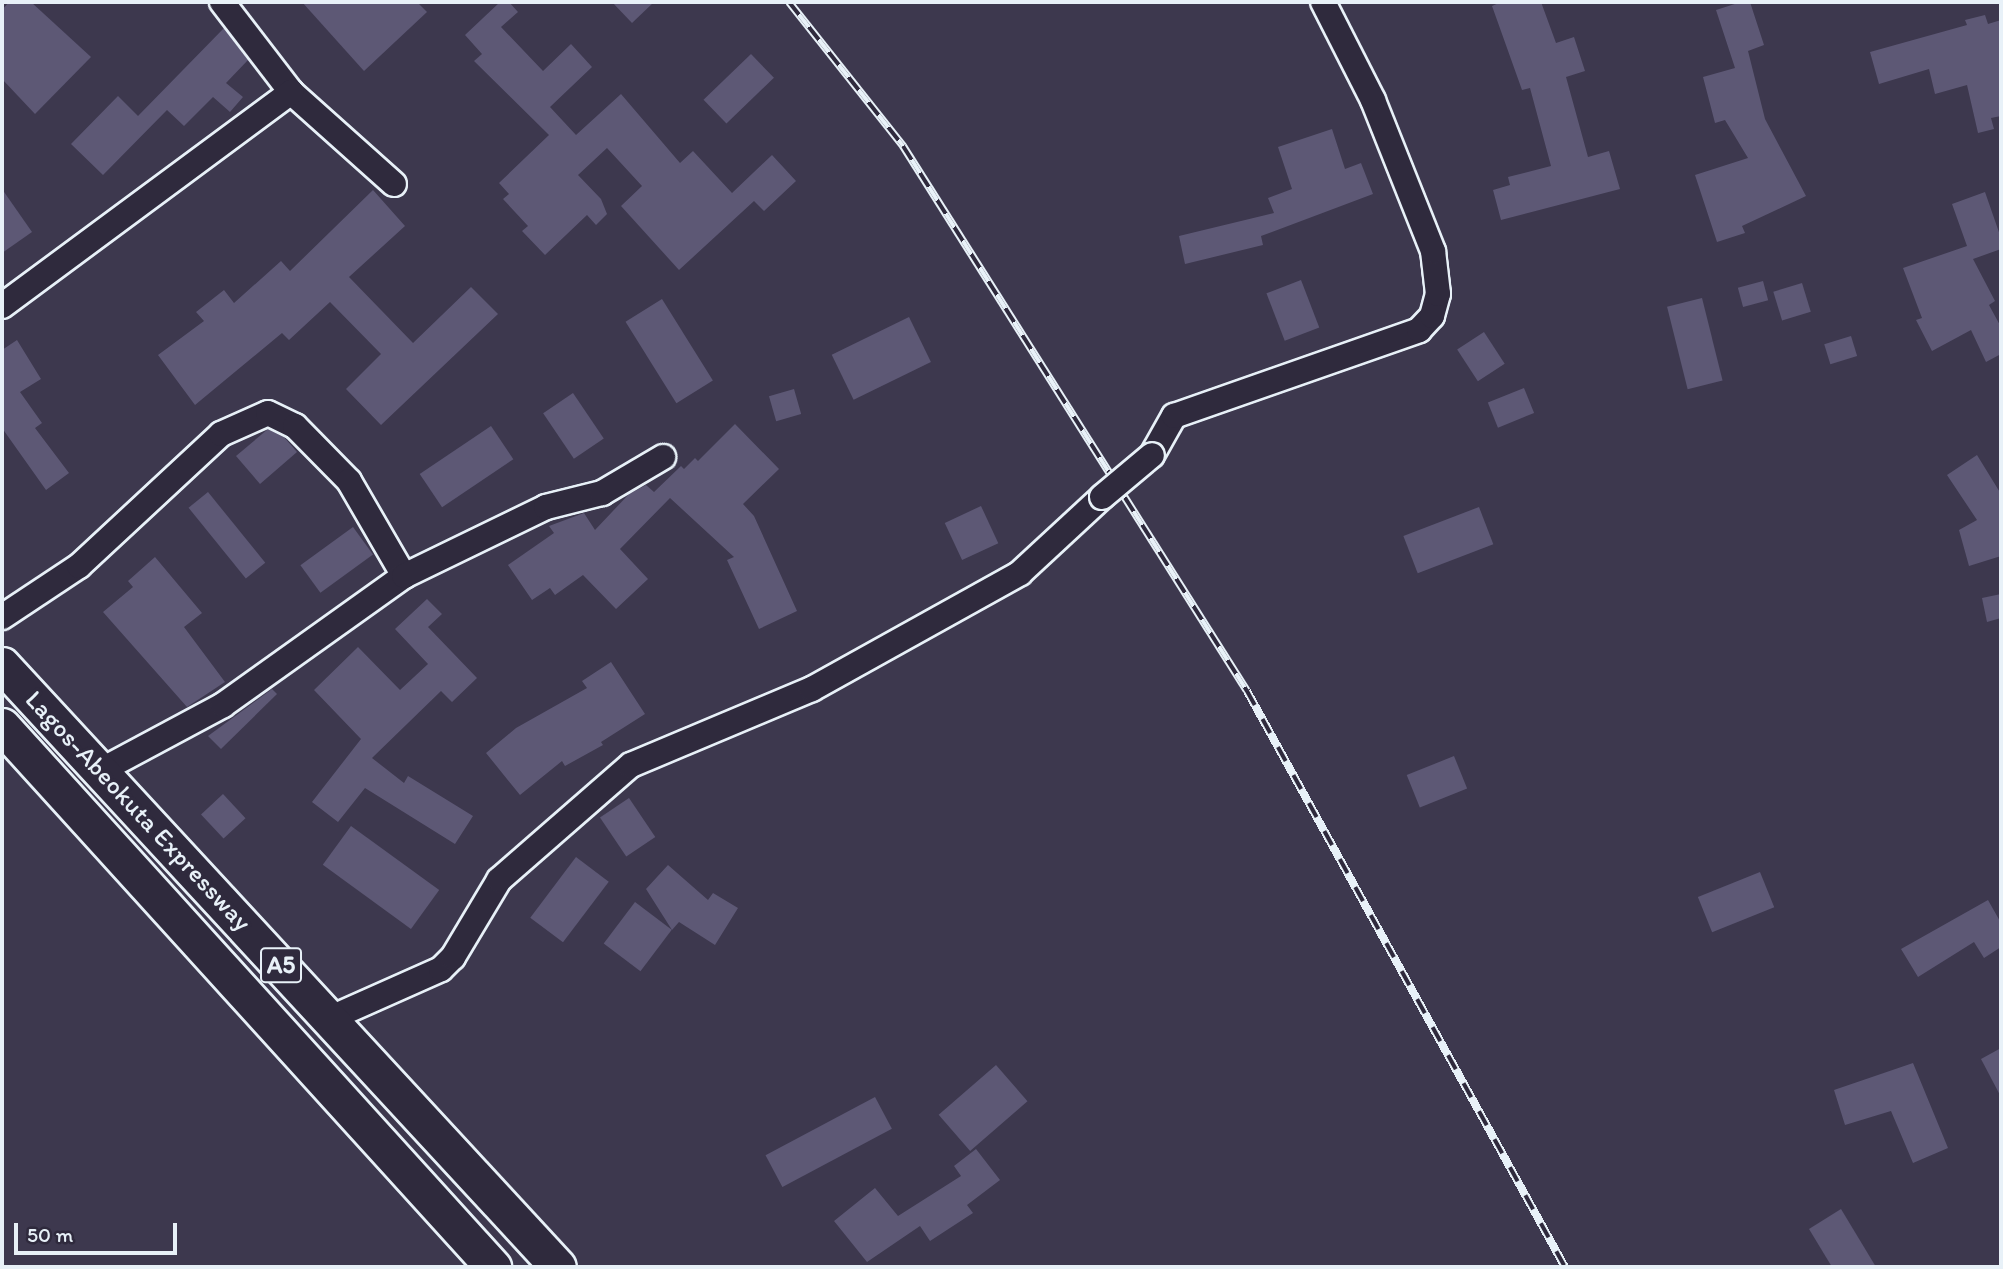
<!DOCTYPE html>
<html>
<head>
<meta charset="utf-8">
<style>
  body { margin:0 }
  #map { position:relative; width:2003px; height:1269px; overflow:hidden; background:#3d384e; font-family:Itim,sans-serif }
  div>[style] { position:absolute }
  .building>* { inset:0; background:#5d5875; transform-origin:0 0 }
  .roads { filter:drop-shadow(2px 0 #e8f1f8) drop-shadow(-2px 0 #e8f1f8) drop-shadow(0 2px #e8f1f8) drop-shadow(0 -2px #e8f1f8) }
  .minor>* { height:24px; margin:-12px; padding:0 12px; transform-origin:12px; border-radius:12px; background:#2f2a3d }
  .highway>* { height:35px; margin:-17.5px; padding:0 17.5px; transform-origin:17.5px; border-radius:17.5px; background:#2f2a3d }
  .rail>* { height:8px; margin-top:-4px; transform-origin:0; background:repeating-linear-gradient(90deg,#2f2a3d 0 16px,#e8f1f8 0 32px); box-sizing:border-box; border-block:2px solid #e8f1f8 }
  .bridges { filter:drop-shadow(2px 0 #e8f1f8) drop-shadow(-2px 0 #e8f1f8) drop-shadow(0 2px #e8f1f8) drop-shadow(0 -2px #e8f1f8) }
  .minor-bridge>* { height:24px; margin:-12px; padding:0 12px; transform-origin:12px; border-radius:12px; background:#2f2a3d }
  span { translate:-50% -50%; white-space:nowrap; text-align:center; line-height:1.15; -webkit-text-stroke:7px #2f2a3d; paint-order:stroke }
  .shield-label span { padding:2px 5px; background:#2f2a3d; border:2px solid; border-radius:5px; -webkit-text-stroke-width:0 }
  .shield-label { font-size:24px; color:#e8f1f8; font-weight:700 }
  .street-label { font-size:26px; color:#e8f1f8 }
  .frame { position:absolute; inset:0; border:4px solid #e8f1f8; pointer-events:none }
  .scale { position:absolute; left:14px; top:1223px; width:163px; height:32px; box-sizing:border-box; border:4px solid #e8f1f8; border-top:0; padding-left:9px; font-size:21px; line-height:24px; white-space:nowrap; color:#e8f1f8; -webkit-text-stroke:5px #2f2a3d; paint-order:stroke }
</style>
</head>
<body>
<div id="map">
  <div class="building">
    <i style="clip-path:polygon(9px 2px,31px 2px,91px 57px,35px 114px,2px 79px,2px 10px)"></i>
    <i style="clip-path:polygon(302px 2px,417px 2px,427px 12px,364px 71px)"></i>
    <i style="clip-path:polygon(500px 2px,509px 2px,518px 12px,501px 27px,543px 71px,571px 44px,592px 67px,550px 107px,576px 135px,621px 94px,680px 163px,693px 151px,732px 193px,772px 155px,796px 181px,764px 211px,754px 201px,679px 270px,621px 206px,642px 186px,607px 148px,578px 175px,601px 199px,607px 214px,596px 225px,587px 215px,545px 255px,522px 231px,528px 226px,503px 199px,509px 194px,499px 183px,549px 135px,474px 61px,482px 54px,465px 35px)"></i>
    <i style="clip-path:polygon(612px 2px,654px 2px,632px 23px)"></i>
    <i style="clip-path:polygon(1501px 2px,1541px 2px,1556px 43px,1574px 37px,1585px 71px,1566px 77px,1588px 157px,1609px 151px,1620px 189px,1501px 220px,1493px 190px,1510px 185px,1508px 177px,1551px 166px,1530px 88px,1522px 90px,1492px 6px)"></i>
    <i style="clip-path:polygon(1741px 2px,1750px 2px,1764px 45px,1748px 51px,1765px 119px,1806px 196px,1742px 226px,1745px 233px,1717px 242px,1695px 175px,1748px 158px,1725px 120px,1715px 123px,1703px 77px,1735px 68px,1716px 10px)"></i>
    <i style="clip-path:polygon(1985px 15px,1988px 24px,2001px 20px,2001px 116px,1991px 118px,1994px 129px,1978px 133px,1967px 85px,1935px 94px,1929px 69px,1879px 84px,1870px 52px,1967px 25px,1965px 20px)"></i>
    <i style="clip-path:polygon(224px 28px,248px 60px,226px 83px,243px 97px,230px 112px,213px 97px,184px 126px,167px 110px,103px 175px,71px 144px,118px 96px,138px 116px)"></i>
    <i style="left:751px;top:54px;width:33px;height:66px;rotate:46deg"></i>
    <i style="clip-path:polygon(1332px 129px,1345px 169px,1361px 163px,1373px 194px,1261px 236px,1263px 245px,1185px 264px,1179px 236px,1274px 213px,1268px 198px,1292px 189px,1278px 147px)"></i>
    <i style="clip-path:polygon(2px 189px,32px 232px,2px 253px)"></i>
    <i style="clip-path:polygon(373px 190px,405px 226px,349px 277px,413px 343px,471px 287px,498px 314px,381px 425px,346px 389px,381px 354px,330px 302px,289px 340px,282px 333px,195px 405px,158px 355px,204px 321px,196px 312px,224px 290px,234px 303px,281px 261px,290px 271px)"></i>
    <i style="clip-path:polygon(1985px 192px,2001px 238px,2001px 249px,1973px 259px,1995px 301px,1989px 305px,2001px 327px,2001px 354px,1986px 362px,1971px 330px,1932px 351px,1916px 320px,1922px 318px,1903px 268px,1967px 246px,1952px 204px)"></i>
    <i style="left:1301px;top:280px;width:51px;height:37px;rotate:69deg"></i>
    <i style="left:1763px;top:281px;width:20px;height:26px;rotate:75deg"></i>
    <i style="left:1802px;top:283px;width:30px;height:30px;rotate:73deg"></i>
    <i style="left:1702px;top:298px;width:85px;height:36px;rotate:76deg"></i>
    <i style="left:662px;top:299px;width:96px;height:43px;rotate:58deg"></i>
    <i style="left:909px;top:317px;width:50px;height:86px;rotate:64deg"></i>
    <i style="left:1484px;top:332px;width:38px;height:32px;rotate:57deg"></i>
    <i style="left:1851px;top:336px;width:21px;height:28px;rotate:73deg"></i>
    <i style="clip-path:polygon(17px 340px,41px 379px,20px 392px,42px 423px,35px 428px,69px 473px,46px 490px,2px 428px,2px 350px)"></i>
    <i style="left:1524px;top:388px;width:27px;height:39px;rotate:68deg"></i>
    <i style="left:794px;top:389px;width:26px;height:26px;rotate:74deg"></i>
    <i style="left:573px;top:393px;width:55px;height:36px;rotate:56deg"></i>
    <i style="clip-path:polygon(735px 424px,779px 469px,743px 504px,754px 516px,797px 611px,759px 629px,727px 560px,734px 557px,670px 498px,620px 549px,648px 579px,616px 609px,583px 575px,555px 595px,550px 588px,532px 600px,508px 565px,554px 533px,549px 526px,584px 513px,595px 530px,629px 494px,646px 485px,654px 492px,681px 466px,684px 469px,695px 458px,698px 461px)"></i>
    <i style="left:491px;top:426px;width:40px;height:86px;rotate:56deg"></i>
    <i style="clip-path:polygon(268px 429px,284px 437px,297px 452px,260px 484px,236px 456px)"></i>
    <i style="clip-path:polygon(1977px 455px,2001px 494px,2001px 556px,1969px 566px,1959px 530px,1977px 520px,1947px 475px)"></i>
    <i style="left:208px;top:492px;width:91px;height:25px;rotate:51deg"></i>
    <i style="left:981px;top:506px;width:41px;height:40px;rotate:65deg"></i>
    <i style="left:1479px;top:507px;width:40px;height:81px;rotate:69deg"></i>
    <i style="left:353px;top:527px;width:34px;height:65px;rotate:54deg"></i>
    <i style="clip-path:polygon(155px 557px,202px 613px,184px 627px,225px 682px,187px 707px,103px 612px,133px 587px,128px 581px)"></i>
    <i style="clip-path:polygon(2001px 594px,2001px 618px,1987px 622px,1982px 598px)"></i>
    <i style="clip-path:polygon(427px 599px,442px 614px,428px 627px,477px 678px,452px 702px,441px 691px,372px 758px,404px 783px,408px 776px,473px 816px,455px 844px,365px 788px,338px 822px,312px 802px,361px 739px,314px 690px,358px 647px,400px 690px,428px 664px,395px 629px)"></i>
    <i style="clip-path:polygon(611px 662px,645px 714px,601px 742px,603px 745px,565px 766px,562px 761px,520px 795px,486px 753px,516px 728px,587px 688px,582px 681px)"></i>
    <i style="clip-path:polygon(272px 689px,277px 694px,221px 749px,208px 736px)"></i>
    <i style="left:1454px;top:756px;width:35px;height:51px;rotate:68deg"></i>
    <i style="left:223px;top:794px;width:33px;height:30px;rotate:47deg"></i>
    <i style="left:629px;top:798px;width:47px;height:35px;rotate:56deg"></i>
    <i style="left:351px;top:826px;width:109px;height:48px;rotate:36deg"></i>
    <i style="left:576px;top:857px;width:41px;height:76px;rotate:37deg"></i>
    <i style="clip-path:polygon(668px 865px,708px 900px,713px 893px,738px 908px,715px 945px,679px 922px,672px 930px,646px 889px)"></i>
    <i style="left:1760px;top:872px;width:38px;height:67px;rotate:68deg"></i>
    <i style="clip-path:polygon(1988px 900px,2001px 923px,2001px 947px,1984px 958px,1974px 942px,1918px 977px,1901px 949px)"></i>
    <i style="left:635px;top:902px;width:46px;height:52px;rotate:37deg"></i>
    <i style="clip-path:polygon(2001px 1048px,2001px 1097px,1981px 1059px)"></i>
    <i style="clip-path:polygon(1913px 1063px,1948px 1148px,1913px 1163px,1891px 1111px,1845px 1125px,1834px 1090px)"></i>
    <i style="left:996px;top:1065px;width:48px;height:76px;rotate:49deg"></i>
    <i style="left:875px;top:1097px;width:36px;height:124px;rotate:62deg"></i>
    <i style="clip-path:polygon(976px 1149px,1000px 1180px,967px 1205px,973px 1213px,930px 1241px,920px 1226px,867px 1262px,834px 1221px,875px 1188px,898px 1216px,961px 1176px,954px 1166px)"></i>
    <i style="clip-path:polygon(1841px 1209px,1876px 1267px,1832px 1267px,1809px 1229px)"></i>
  </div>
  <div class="roads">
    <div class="minor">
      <i style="left:222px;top:2px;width:113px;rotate:52.5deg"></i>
      <i style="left:291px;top:92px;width:138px;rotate:41.8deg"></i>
      <i style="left:2px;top:306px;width:360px;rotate:-36.5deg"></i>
      <i style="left:1152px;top:455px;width:45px;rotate:-60.6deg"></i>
      <i style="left:1174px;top:416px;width:260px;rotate:-19.3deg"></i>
      <i style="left:1419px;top:330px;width:19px;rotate:-47deg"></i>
      <i style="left:1432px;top:316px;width:23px;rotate:-75deg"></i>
      <i style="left:1438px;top:294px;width:43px;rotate:-96.6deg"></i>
      <i style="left:1433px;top:251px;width:162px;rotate:-111.7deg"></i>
      <i style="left:1373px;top:100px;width:110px;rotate:-117deg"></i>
      <i style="left:2px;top:617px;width:92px;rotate:-33.5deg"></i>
      <i style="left:79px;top:566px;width:194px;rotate:-42.9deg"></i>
      <i style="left:221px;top:434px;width:51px;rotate:-24.1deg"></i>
      <i style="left:268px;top:413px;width:30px;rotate:26deg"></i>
      <i style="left:295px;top:426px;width:77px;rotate:45.5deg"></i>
      <i style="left:349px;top:481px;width:110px;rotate:59.9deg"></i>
      <i style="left:102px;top:770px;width:137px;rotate:-28.2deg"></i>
      <i style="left:223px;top:705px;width:222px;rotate:-35.5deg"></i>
      <i style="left:404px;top:576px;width:158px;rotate:-25.9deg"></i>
      <i style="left:546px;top:507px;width:58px;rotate:-14deg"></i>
      <i style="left:602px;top:493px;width:71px;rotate:-30.5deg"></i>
      <i style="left:331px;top:1018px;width:120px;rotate:-24deg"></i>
      <i style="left:441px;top:969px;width:17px;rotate:-45deg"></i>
      <i style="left:453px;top:957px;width:90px;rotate:-59.1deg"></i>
      <i style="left:499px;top:880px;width:175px;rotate:-41.1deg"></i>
      <i style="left:631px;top:765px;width:196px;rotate:-22.8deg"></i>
      <i style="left:812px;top:689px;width:238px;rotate:-29.1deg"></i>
      <i style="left:1020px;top:573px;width:112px;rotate:-42.8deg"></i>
    </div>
    <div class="highway">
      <i style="left:2px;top:665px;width:819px;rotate:47.27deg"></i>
      <i style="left:2px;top:726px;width:731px;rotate:47.77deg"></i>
    </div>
  </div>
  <div class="rail">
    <i style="left:789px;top:2px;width:184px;rotate:51.6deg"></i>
    <i style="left:903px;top:146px;width:644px;rotate:57.74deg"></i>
    <i style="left:1247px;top:691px;width:658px;rotate:61.1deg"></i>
  </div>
  <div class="bridges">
    <div class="minor-bridge">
      <i style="left:1102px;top:497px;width:65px;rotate:-40deg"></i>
    </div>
  </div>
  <div class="shield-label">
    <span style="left:281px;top:965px">A5</span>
  </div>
  <div class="street-label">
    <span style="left:138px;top:811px;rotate:47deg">Lagos-Abeokuta Expressway</span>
  </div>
  <div class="frame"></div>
  <div class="scale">50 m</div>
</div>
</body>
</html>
